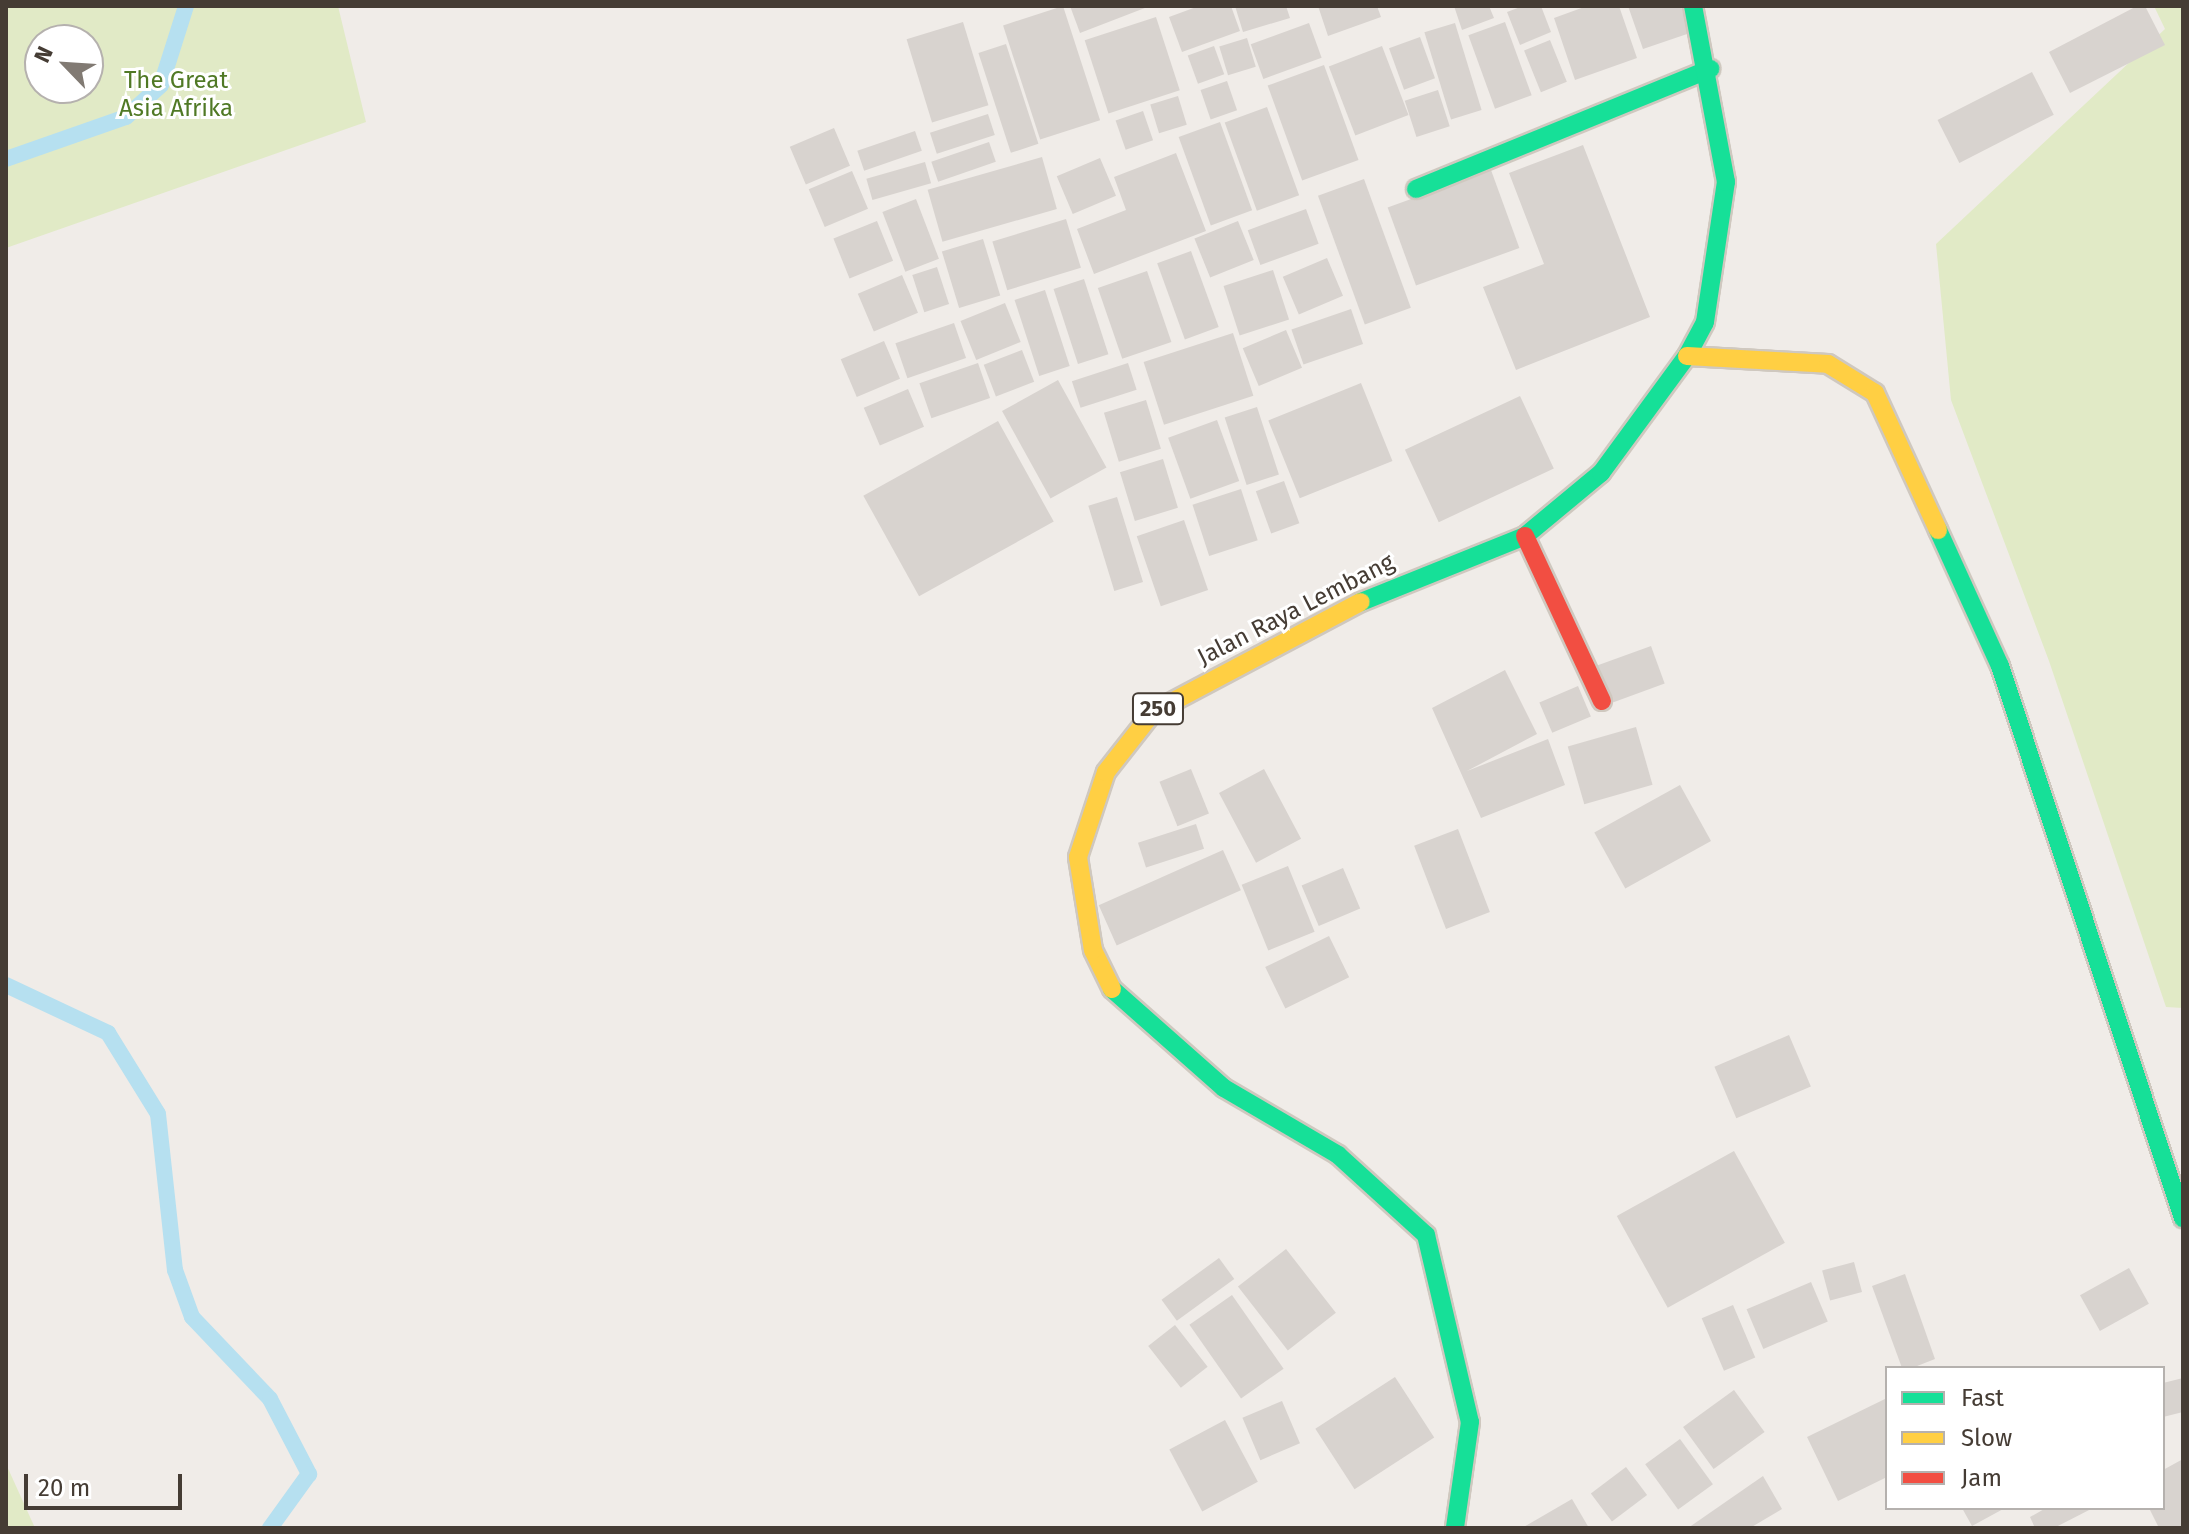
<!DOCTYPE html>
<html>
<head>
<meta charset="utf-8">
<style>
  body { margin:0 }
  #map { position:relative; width:2189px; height:1534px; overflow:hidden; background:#f0ece8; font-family:"Fira Sans",sans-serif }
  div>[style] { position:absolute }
  .green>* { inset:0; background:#e1eac6 }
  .stream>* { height:16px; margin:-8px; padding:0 8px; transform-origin:8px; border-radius:8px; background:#b6e0f0 }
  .building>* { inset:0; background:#d8d3cf; transform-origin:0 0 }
  .roads { filter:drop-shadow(2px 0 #cfc8bf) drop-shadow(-2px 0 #cfc8bf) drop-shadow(0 2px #cfc8bf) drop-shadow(0 -2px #cfc8bf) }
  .fast>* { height:18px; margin:-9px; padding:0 9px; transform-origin:9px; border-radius:9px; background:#16e098 }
  .slow>* { height:18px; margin:-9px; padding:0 9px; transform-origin:9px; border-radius:9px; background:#ffcf43 }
  .jam>* { height:18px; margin:-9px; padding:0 9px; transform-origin:9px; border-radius:9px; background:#f24e42 }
  span { translate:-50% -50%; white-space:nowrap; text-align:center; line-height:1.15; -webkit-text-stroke:6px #fff; paint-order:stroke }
  .shield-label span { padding:2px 6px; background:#fff; border:2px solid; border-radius:6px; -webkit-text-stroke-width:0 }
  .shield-label { font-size:22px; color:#453c34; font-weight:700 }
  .park-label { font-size:24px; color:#507925 }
  .street-label { font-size:24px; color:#453c34 }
  .frame { position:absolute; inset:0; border:8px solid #453c34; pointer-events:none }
  .legend { position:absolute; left:1885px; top:1366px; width:280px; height:144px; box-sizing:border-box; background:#fff; border:2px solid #b5b1ae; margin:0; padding:10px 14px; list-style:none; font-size:24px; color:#453c34 }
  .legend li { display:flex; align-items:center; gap:16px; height:40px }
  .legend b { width:40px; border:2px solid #b5b1ae }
  .north { position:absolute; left:24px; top:24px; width:80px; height:80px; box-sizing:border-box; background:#fff; border:2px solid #b5b1ae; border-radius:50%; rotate:295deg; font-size:22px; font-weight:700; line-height:32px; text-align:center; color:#453c34 }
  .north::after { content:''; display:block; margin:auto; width:28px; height:36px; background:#817a73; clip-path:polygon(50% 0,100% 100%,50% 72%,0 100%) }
  .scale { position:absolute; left:24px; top:1474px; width:158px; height:36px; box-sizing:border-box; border:4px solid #453c34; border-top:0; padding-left:10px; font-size:24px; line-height:28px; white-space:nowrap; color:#453c34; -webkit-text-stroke:6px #fff; paint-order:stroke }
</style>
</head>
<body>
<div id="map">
  <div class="green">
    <i style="clip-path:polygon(evenodd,6px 6px,338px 6px,366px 122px,6px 248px,6px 6px,40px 40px,88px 40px,88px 88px,40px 88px,40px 40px)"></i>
    <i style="clip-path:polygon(2154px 6px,2183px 6px,2183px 1008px,2166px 1007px,2049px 661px,1951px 400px,1936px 244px,2165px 29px)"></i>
    <i style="clip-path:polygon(6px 1464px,35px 1528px,6px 1528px)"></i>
  </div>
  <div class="stream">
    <i style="left:6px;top:159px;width:127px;rotate:-19.3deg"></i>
    <i style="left:126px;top:117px;width:47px;rotate:-42.4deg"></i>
    <i style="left:161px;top:85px;width:83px;rotate:-72.4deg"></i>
    <i style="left:6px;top:985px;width:113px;rotate:25.2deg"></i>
    <i style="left:108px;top:1033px;width:95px;rotate:58.3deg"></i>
    <i style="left:158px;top:1114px;width:157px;rotate:83.8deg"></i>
    <i style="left:175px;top:1270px;width:50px;rotate:70.1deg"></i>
    <i style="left:192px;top:1317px;width:113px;rotate:46.4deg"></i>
    <i style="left:270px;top:1399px;width:85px;rotate:62.5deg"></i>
    <i style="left:309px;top:1474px;width:67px;rotate:125.8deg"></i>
  </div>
  <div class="building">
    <i style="left:1063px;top:6px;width:120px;height:63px;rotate:72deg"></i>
    <i style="clip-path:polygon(1070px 6px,1150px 6px,1080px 33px)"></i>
    <i style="clip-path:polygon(1199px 6px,1231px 6px,1240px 31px,1182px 52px,1169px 17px)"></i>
    <i style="clip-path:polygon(1235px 6px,1286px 6px,1290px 18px,1243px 32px)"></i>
    <i style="clip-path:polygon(1318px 6px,1377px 6px,1381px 17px,1328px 36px)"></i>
    <i style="clip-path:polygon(1454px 6px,1489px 6px,1494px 18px,1462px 30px)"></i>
    <i style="clip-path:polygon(1523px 6px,1541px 6px,1551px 32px,1520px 45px,1507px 12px)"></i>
    <i style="clip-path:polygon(1587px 6px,1619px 6px,1637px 58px,1575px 80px,1554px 18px)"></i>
    <i style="clip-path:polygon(1628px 6px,1681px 6px,1690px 33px,1643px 49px)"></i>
    <i style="clip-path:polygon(2137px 6px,2145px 6px,2165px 45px,2070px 93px,2049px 52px)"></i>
    <i style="left:1156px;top:17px;width:77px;height:75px;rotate:72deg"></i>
    <i style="left:963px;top:22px;width:87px;height:59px;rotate:73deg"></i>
    <i style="left:1505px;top:22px;width:78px;height:39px;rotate:70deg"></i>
    <i style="left:1309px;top:23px;width:37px;height:62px;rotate:70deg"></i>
    <i style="left:1455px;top:23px;width:91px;height:32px;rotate:73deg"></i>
    <i style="left:1420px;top:37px;width:44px;height:33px;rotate:70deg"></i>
    <i style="left:1247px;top:38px;width:30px;height:29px;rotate:73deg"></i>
    <i style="left:1550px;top:40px;width:45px;height:28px;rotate:68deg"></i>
    <i style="left:1006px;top:44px;width:105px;height:29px;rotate:72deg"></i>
    <i style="left:1214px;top:46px;width:30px;height:28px;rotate:70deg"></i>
    <i style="left:1382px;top:46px;width:74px;height:57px;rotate:69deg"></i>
    <i style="left:1324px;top:65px;width:101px;height:60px;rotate:70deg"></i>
    <i style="left:2032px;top:72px;width:48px;height:106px;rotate:63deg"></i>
    <i style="left:1227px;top:81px;width:31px;height:28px;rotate:71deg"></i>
    <i style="left:1438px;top:90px;width:38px;height:35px;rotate:72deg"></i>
    <i style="left:1178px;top:96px;width:30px;height:29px;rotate:73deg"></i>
    <i style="left:1267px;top:107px;width:94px;height:45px;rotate:70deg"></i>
    <i style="left:1143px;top:111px;width:31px;height:29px;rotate:71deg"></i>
    <i style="left:988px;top:114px;width:22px;height:61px;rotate:72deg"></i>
    <i style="left:1220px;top:122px;width:94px;height:44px;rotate:70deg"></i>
    <i style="left:834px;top:128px;width:41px;height:48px;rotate:67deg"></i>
    <i style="left:915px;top:131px;width:21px;height:61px;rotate:71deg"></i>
    <i style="left:989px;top:142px;width:21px;height:61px;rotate:71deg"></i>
    <i style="clip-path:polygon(1583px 145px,1650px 317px,1516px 370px,1483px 287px,1544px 264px,1509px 173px)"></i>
    <i style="clip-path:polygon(1176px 153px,1206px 231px,1094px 274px,1077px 229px,1126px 210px,1114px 177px)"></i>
    <i style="left:1042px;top:157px;width:54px;height:119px;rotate:74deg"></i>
    <i style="left:1100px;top:158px;width:41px;height:47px;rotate:67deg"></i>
    <i style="left:925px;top:162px;width:22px;height:61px;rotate:74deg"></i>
    <i style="left:1491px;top:170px;width:83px;height:110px;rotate:70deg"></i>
    <i style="left:852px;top:171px;width:41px;height:47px;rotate:67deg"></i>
    <i style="left:1364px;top:179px;width:137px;height:49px;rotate:70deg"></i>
    <i style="left:916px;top:199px;width:64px;height:36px;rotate:69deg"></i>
    <i style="left:1306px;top:209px;width:37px;height:62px;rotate:70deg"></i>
    <i style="left:1066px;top:219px;width:51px;height:77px;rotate:73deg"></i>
    <i style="left:877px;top:221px;width:43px;height:47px;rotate:68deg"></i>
    <i style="left:1238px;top:221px;width:42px;height:47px;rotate:68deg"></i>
    <i style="left:983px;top:239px;width:59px;height:43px;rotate:73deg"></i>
    <i style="left:1191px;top:251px;width:81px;height:36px;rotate:70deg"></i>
    <i style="left:1327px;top:258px;width:41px;height:48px;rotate:67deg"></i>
    <i style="left:937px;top:267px;width:39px;height:26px;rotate:72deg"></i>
    <i style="left:1273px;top:270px;width:52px;height:52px;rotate:72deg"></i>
    <i style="left:1147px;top:271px;width:75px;height:52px;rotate:71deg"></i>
    <i style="left:902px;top:275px;width:41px;height:48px;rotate:67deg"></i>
    <i style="left:1084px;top:279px;width:79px;height:32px;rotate:72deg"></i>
    <i style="left:1045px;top:290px;width:80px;height:32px;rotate:72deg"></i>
    <i style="left:1005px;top:303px;width:42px;height:48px;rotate:68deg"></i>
    <i style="left:1351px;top:309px;width:37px;height:63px;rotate:71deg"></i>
    <i style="left:954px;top:323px;width:37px;height:62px;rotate:71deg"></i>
    <i style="left:1286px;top:330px;width:41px;height:47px;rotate:67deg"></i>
    <i style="left:1233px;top:333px;width:66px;height:94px;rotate:72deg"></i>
    <i style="left:884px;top:341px;width:41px;height:47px;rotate:67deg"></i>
    <i style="left:1022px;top:350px;width:34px;height:41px;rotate:69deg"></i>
    <i style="left:978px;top:363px;width:37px;height:62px;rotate:71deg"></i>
    <i style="left:1128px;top:363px;width:28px;height:59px;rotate:72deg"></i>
    <i style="left:1058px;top:380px;width:100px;height:64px;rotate:61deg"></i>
    <i style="left:1361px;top:383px;width:84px;height:100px;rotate:68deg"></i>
    <i style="left:908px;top:389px;width:41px;height:48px;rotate:67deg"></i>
    <i style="left:1520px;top:396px;width:80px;height:127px;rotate:65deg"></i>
    <i style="left:1146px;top:400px;width:51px;height:44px;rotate:73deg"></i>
    <i style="left:1257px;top:407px;width:71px;height:34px;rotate:72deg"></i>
    <i style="left:1217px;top:420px;width:65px;height:52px;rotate:70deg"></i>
    <i style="left:998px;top:421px;width:115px;height:154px;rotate:61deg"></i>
    <i style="left:1163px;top:459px;width:51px;height:45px;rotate:73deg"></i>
    <i style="left:1284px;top:481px;width:45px;height:30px;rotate:70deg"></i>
    <i style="left:1241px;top:489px;width:54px;height:51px;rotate:72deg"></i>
    <i style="left:1117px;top:497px;width:89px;height:30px;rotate:73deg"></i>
    <i style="left:1184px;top:520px;width:74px;height:50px;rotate:71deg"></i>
    <i style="left:1651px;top:646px;width:40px;height:61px;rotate:70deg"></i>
    <i style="clip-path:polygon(1505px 670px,1537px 734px,1467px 771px,1548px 739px,1565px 785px,1481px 818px,1432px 708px)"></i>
    <i style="left:1578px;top:686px;width:33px;height:42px;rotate:67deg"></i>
    <i style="left:1636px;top:727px;width:60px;height:71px;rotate:74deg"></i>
    <i style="left:1191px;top:769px;width:48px;height:34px;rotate:68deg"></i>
    <i style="left:1264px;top:769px;width:79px;height:51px;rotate:62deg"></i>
    <i style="left:1680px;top:785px;width:64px;height:98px;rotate:61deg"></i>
    <i style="left:1196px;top:824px;width:26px;height:61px;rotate:72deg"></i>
    <i style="left:1458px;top:829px;width:89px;height:47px;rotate:69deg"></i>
    <i style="left:1223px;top:850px;width:44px;height:136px;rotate:66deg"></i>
    <i style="left:1288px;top:866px;width:71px;height:50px;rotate:68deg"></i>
    <i style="left:1343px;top:868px;width:44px;height:45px;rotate:67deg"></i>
    <i style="left:1329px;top:936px;width:46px;height:71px;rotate:64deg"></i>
    <i style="left:1789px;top:1035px;width:56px;height:81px;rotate:67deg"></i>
    <i style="left:1734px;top:1151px;width:105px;height:134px;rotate:61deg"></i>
    <i style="left:1286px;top:1249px;width:81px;height:61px;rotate:52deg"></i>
    <i style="left:1219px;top:1258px;width:26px;height:71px;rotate:54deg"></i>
    <i style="left:1854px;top:1262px;width:31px;height:33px;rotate:75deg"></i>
    <i style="left:2129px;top:1268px;width:41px;height:56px;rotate:61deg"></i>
    <i style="clip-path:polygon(1905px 1274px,1935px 1359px,1912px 1368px,1902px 1368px,1872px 1286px)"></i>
    <i style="left:1811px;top:1282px;width:43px;height:70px;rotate:67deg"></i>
    <i style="left:1232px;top:1295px;width:90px;height:52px;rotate:55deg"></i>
    <i style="left:1733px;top:1305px;width:57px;height:34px;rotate:67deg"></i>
    <i style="left:1175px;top:1325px;width:53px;height:34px;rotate:52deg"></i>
    <i style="left:1395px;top:1377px;width:72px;height:95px;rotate:57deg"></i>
    <i style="clip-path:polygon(2183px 1378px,2183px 1412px,2163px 1417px,2163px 1383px)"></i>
    <i style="left:1734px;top:1390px;width:52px;height:63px;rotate:54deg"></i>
    <i style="clip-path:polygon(1887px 1398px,1887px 1477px,1838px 1501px,1807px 1437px)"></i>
    <i style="left:1282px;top:1401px;width:46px;height:43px;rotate:67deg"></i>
    <i style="left:1225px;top:1420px;width:70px;height:63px;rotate:62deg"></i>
    <i style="left:1680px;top:1439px;width:56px;height:43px;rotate:54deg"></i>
    <i style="clip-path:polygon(2183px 1459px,2183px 1528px,2159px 1528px,2149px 1508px,2163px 1508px,2163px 1470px)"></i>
    <i style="left:1626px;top:1467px;width:35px;height:44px;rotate:53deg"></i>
    <i style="clip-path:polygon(1763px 1476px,1782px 1509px,1750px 1528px,1688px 1528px)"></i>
    <i style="clip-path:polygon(1572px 1499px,1589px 1528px,1522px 1528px)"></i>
    <i style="clip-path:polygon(1962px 1508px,2005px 1508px,1972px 1526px)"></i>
    <i style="clip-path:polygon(2046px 1508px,2093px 1508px,2054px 1528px,2035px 1528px,2030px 1517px)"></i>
  </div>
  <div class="roads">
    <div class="fast">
      <i style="left:1416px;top:189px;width:318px;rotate:-22.2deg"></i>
      <i style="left:1938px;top:530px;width:149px;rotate:65.5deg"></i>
      <i style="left:2000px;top:666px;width:582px;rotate:71.66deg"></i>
      <i style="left:1361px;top:602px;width:177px;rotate:-21.9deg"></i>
      <i style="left:1525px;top:536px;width:99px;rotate:-39.7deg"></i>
      <i style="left:1601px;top:473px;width:145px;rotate:-53.7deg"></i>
      <i style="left:1687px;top:356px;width:38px;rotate:-62deg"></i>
      <i style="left:1705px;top:322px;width:142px;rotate:-81.5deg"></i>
      <i style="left:1726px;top:182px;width:179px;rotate:-100.6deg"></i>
      <i style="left:1112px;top:989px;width:149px;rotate:41.5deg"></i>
      <i style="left:1224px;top:1088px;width:132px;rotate:30.4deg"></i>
      <i style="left:1338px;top:1155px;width:119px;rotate:42.3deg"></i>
      <i style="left:1426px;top:1235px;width:192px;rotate:76.8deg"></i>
      <i style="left:1470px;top:1422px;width:107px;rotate:98.1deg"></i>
    </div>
    <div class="slow">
      <i style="left:1687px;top:356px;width:141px;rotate:3.2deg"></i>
      <i style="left:1828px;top:364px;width:55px;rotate:31.7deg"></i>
      <i style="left:1875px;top:393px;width:151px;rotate:65.3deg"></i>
      <i style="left:1112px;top:989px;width:43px;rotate:-116deg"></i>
      <i style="left:1093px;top:950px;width:94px;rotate:-99.2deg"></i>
      <i style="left:1078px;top:857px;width:89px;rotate:-71.8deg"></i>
      <i style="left:1106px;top:772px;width:76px;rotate:-51.9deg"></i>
      <i style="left:1153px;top:712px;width:235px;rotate:-27.9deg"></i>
    </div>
    <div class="jam">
      <i style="left:1525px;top:536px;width:182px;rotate:65deg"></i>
    </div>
  </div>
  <div class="shield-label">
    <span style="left:1158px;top:709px">250</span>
  </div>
  <div class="park-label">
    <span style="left:176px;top:95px">The Great<br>Asia Afrika</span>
  </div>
  <div class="street-label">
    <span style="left:1296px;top:610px;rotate:-27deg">Jalan Raya Lembang</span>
  </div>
  <div class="frame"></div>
  <ul class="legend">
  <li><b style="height:10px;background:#16e098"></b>Fast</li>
  <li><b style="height:10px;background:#ffcf43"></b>Slow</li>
  <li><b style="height:10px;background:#f24e42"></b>Jam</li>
  </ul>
  <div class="north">N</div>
  <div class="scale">20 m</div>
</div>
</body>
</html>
